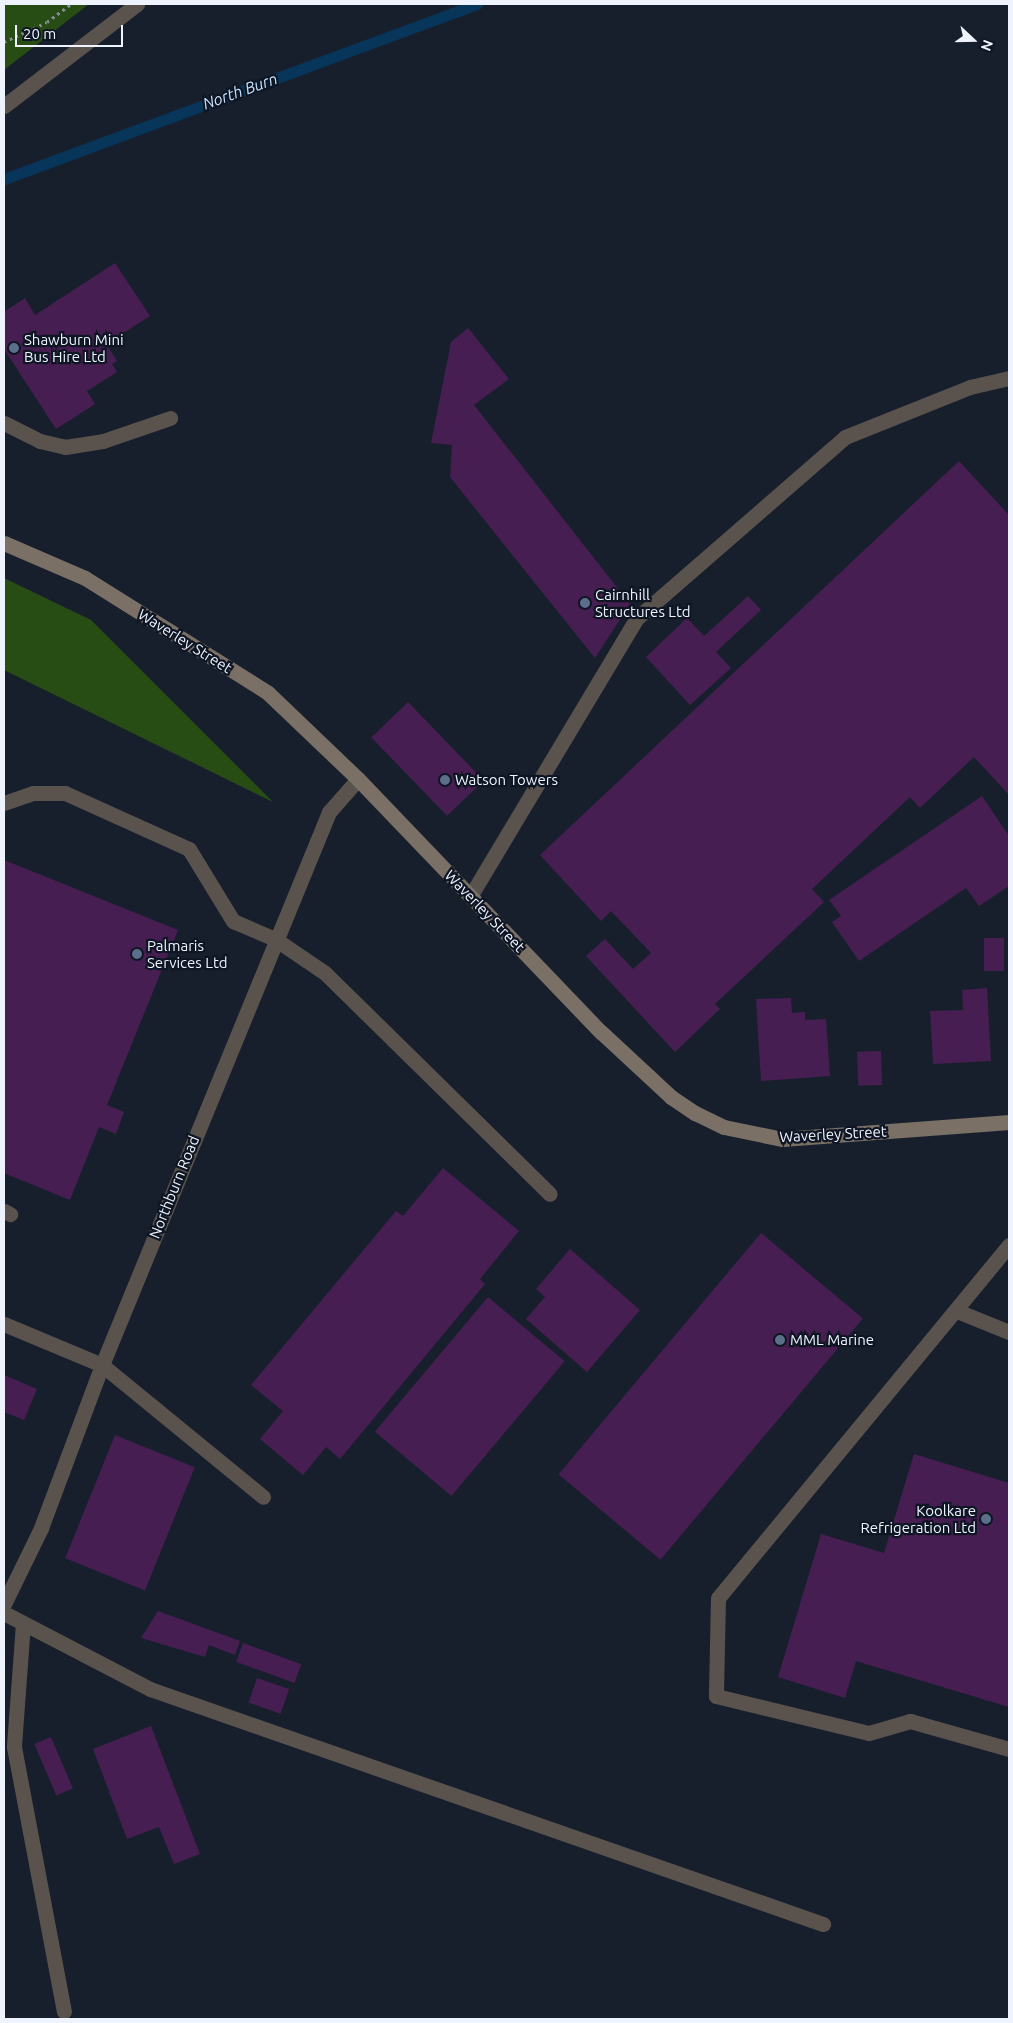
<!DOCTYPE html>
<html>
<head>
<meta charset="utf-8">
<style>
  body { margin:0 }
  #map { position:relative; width:1013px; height:2023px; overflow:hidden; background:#171f2d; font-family:Ubuntu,sans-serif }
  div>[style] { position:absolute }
  .green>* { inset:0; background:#274d14 }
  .stream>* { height:11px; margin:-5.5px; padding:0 5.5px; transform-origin:5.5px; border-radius:5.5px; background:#07365a }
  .building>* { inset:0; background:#471e51; transform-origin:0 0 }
  .path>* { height:3px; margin-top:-1.5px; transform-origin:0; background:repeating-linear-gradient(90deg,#858b98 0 2.5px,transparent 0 6.5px) }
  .service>* { height:15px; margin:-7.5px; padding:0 7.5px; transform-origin:7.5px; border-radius:7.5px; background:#5a534d }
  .minor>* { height:15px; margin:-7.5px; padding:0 7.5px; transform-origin:7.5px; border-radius:7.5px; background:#5a534d }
  .secondary>* { height:15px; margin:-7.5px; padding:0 7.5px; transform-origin:7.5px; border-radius:7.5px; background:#7b7066 }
  .dots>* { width:14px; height:14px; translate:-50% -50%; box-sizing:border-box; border:2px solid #0e1523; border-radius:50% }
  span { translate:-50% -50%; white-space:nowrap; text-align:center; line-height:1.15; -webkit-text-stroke:4.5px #0e1523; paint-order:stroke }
  .poi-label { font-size:15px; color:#eef3fe }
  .left { translate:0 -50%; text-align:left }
  .right { translate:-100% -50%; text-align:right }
  .street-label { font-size:15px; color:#eef3fe }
  .water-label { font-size:16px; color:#c4e2ff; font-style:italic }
  .frame { position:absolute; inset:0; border:5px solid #eef3fe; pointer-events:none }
  .north { position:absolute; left:948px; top:15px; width:50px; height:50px; -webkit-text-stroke:4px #0e1523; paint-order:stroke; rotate:111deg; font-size:14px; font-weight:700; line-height:20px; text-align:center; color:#eef3fe }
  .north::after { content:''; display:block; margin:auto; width:18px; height:22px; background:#eef3fe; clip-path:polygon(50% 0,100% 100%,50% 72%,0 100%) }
  .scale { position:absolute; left:15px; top:25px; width:108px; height:22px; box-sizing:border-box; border:2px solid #eef3fe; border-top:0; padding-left:6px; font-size:15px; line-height:18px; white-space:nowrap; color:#eef3fe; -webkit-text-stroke:4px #0e1523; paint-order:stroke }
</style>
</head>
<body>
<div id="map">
  <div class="green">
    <i style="clip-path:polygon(4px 4px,89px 4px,4px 70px)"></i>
    <i style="clip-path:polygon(4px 578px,91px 620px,273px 802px,4px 670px)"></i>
  </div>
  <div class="stream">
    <i style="left:4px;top:179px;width:504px;rotate:-20.3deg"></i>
  </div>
  <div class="building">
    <i style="clip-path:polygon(115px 263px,150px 316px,106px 344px,117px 361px,112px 364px,117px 372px,87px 391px,95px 404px,56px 429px,4px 349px,4px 312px,25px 298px,35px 315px)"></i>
    <i style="clip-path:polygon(468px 328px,509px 379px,474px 405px,630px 604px,595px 658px,450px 477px,452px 445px,431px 443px,451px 342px)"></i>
    <i style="clip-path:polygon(959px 461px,1009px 515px,1009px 795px,974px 757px,920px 808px,910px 797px,812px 889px,824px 902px,715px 1004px,720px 1009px,675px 1052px,586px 956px,605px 939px,633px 969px,651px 953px,611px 911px,601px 921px,540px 855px)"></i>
    <i style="clip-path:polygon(748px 596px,761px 610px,716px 652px,731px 668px,690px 705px,646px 657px,687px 618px,704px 636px)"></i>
    <i style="left:408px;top:702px;width:109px;height:51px;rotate:46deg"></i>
    <i style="clip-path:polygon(982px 796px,1009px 836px,1009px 886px,979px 906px,966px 888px,859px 961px,832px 922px,841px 916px,829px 900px)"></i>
    <i style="clip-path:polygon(4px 860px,178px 930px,107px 1105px,124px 1112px,116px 1134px,99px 1127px,70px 1200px,4px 1173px)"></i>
    <i style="left:984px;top:938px;width:20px;height:33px"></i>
    <i style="clip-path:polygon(987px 988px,991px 1061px,933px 1064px,930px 1011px,963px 1010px,962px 990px)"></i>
    <i style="clip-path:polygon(791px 998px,792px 1013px,805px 1012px,805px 1020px,826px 1019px,830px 1076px,761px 1081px,756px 999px)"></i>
    <i style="left:881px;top:1051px;width:34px;height:24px;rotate:88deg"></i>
    <i style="clip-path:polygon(443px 1168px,519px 1231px,480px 1279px,485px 1284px,340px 1459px,326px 1447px,303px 1475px,260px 1439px,283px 1411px,251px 1385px,396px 1211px,403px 1216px)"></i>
    <i style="left:761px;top:1233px;width:133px;height:315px;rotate:40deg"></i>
    <i style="clip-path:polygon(570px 1249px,640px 1310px,587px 1372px,526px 1319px,545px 1297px,536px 1289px)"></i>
    <i style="left:488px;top:1297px;width:100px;height:176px;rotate:40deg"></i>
    <i style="clip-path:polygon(4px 1375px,37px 1389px,24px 1420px,4px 1412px)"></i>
    <i style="left:115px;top:1435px;width:86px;height:133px;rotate:22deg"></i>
    <i style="clip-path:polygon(914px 1454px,1009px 1483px,1009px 1707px,856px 1661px,845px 1698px,778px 1677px,821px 1534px,884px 1553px)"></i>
    <i style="clip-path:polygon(158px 1611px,240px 1641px,235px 1655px,209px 1645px,205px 1657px,141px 1638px)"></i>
    <i style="left:243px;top:1643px;width:62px;height:20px;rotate:20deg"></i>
    <i style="left:257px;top:1678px;width:34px;height:26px;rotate:19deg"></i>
    <i style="clip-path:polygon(151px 1726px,200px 1854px,174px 1864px,159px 1827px,127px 1839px,93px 1749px)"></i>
    <i style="left:51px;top:1737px;width:56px;height:18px;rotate:67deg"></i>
  </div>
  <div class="path">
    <i style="left:4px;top:42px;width:47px;rotate:-24.9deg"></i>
    <i style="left:47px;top:22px;width:30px;rotate:-37deg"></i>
  </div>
  <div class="service">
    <i style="left:4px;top:423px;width:40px;rotate:26.6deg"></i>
    <i style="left:40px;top:441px;width:26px;rotate:13deg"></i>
    <i style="left:65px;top:447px;width:38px;rotate:-9deg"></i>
    <i style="left:103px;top:441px;width:71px;rotate:-18.9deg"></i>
    <i style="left:4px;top:803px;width:31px;rotate:-19deg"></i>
    <i style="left:33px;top:793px;width:32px"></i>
    <i style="left:65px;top:793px;width:136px;rotate:24.3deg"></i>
    <i style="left:189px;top:849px;width:84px;rotate:58.6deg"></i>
    <i style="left:233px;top:921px;width:46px;rotate:23.2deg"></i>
    <i style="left:275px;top:939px;width:60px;rotate:34.2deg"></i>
    <i style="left:325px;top:973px;width:315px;rotate:44.5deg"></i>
    <i style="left:471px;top:895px;width:323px;rotate:-59.1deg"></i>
    <i style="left:637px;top:618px;width:276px;rotate:-41deg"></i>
    <i style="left:845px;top:437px;width:135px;rotate:-21.8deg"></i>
    <i style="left:970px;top:387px;width:40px;rotate:-13deg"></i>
    <i style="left:4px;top:1211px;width:7px;rotate:27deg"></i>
    <i style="left:1009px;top:1245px;width:457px;rotate:129.5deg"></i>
    <i style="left:718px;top:1598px;width:98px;rotate:91.2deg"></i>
    <i style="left:716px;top:1696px;width:157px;rotate:13.6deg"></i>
    <i style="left:869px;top:1733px;width:43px;rotate:-16.3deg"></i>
    <i style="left:910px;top:1721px;width:103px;rotate:15.8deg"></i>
    <i style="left:957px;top:1311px;width:56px;rotate:22deg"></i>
    <i style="left:102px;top:1365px;width:208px;rotate:39.3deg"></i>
    <i style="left:4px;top:1613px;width:165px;rotate:27.5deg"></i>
    <i style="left:150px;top:1689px;width:713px;rotate:19.25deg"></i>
    <i style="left:23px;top:1623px;width:124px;rotate:94.2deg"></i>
    <i style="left:14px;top:1747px;width:269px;rotate:79.3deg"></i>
  </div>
  <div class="minor">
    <i style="left:4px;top:106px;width:168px;rotate:-37.5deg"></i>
    <i style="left:4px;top:1324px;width:106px;rotate:22.7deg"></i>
    <i style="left:4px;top:1604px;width:85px;rotate:-64deg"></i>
    <i style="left:41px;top:1528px;width:174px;rotate:-69.5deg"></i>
    <i style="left:102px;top:1365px;width:598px;rotate:-67.68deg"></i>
    <i style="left:329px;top:812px;width:44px;rotate:-48.7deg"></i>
  </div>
  <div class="secondary">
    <i style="left:4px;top:543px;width:88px;rotate:23.4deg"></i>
    <i style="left:85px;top:578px;width:216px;rotate:32.1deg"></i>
    <i style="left:268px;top:693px;width:124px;rotate:43.7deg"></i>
    <i style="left:358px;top:779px;width:351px;rotate:46.2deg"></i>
    <i style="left:601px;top:1032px;width:96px;rotate:42.9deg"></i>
    <i style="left:671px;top:1097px;width:29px;rotate:34deg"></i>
    <i style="left:695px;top:1113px;width:32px;rotate:26deg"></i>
    <i style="left:724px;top:1127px;width:59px;rotate:11.7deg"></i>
    <i style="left:782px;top:1139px;width:228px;rotate:-4.3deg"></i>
  </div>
  <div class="dots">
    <i style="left:14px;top:348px;background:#5c6f8a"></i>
    <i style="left:585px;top:603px;background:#5c6f8a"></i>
    <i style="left:445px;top:780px;background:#5c6f8a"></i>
    <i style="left:137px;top:954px;background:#5c6f8a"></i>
    <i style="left:780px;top:1340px;background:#5c6f8a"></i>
    <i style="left:986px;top:1519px;background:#5c6f8a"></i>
  </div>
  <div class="poi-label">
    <span class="left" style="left:24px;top:348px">Shawburn Mini<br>Bus Hire Ltd</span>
    <span class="left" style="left:595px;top:603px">Cairnhill<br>Structures Ltd</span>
    <span class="left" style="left:455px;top:780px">Watson Towers</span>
    <span class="left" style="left:147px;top:954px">Palmaris<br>Services Ltd</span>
    <span class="left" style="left:790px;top:1340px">MML Marine</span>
    <span class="right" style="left:976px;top:1519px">Koolkare<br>Refrigeration Ltd</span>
  </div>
  <div class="street-label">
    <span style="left:185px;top:641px;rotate:32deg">Waverley Street</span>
    <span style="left:485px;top:911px;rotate:46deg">Waverley Street</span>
    <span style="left:833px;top:1134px;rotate:-3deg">Waverley Street</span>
    <span style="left:174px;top:1187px;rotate:-68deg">Northburn Road</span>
  </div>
  <div class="water-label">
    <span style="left:240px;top:91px;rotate:-20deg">North Burn</span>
  </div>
  <div class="frame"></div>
  <div class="north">N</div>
  <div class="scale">20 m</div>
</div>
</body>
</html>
